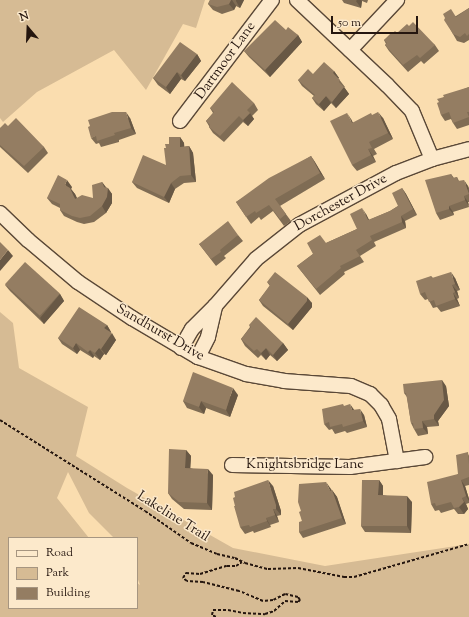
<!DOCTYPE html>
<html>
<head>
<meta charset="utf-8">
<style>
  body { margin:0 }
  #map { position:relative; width:469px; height:617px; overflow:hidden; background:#faddaf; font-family:"Sorts Mill Goudy",serif }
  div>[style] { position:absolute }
  .green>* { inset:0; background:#d6bb94 }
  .path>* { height:2px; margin-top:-1px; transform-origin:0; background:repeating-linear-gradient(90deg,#25160f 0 3px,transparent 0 5px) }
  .roads { filter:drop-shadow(1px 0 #5a4837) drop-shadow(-1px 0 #5a4837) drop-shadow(0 1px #5a4837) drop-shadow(0 -1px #5a4837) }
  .minor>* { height:14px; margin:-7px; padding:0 7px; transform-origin:7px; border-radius:7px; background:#fce9cb }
  .wall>* { inset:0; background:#7f6c54 }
  .shaded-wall>* { inset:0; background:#685845 }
  .building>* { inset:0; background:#947d62; transform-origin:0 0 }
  span { translate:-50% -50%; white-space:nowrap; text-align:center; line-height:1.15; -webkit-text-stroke:3px #fce9cb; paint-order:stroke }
  .street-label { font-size:14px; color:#25160f }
  .legend { position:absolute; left:8px; top:537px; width:130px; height:72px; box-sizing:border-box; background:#fce9cb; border:1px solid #a69580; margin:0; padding:5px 7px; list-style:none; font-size:12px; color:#25160f }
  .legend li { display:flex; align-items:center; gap:8px; height:20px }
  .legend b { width:20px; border:1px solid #a69580 }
  .north { position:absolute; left:8px; top:8px; width:40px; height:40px; -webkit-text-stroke:3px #fce9cb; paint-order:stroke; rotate:341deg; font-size:11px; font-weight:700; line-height:16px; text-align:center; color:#25160f }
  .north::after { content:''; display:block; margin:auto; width:14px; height:18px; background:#25160f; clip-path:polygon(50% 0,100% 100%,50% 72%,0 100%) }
  .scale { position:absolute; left:331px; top:16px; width:87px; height:18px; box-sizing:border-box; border:2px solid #25160f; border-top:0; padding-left:5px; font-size:12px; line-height:14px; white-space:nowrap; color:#25160f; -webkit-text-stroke:3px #fce9cb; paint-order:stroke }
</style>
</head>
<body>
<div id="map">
  <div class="green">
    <i style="clip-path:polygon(0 0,205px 0,196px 28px,183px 24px,146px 90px,114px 50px,37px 92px,3px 122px,0 118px)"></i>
    <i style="clip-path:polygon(evenodd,0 312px,13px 323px,19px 368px,88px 407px,76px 456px,127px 488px,233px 548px,325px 566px,469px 544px,469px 617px,0 617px,0 312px,68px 472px,89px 513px,114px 538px,137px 538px,137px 577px,140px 585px,137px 583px,137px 608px,9px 608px,9px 538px,89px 538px,57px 498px,68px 472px)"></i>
  </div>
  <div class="path">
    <i style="left:0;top:420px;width:171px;rotate:32.1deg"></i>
    <i style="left:145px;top:511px;width:56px;rotate:34.8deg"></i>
    <i style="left:191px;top:543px;width:28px;rotate:23deg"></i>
    <i style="left:217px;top:554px;width:18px;rotate:13deg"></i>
    <i style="left:235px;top:558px;width:11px;rotate:27deg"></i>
    <i style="left:245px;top:563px;width:24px;rotate:15deg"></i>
    <i style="left:268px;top:569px;width:30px;rotate:-2deg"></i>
    <i style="left:298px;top:568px;width:47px;rotate:11.1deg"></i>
    <i style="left:344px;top:577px;width:10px"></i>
    <i style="left:354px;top:577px;width:120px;rotate:-16deg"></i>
    <i style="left:216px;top:617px;width:4px;rotate:-153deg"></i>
    <i style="left:212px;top:615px;width:5px;rotate:-79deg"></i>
    <i style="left:213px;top:610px;width:15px"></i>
    <i style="left:228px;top:610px;width:15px;rotate:11deg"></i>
    <i style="left:243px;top:613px;width:22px;rotate:3deg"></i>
    <i style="left:265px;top:614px;width:9px;rotate:-18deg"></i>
    <i style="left:274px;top:611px;width:15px;rotate:-42deg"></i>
    <i style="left:285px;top:601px;width:13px;rotate:4deg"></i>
    <i style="left:298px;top:602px;width:3px;rotate:-45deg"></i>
    <i style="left:300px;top:600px;width:4px;rotate:-124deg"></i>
    <i style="left:298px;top:597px;width:13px;rotate:-167deg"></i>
    <i style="left:285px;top:594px;width:13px;rotate:153deg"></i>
    <i style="left:273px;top:600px;width:10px;rotate:174deg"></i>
    <i style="left:263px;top:601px;width:26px;rotate:-157deg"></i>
    <i style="left:239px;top:591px;width:37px;rotate:-166deg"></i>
    <i style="left:203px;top:582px;width:16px;rotate:-176deg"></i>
    <i style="left:187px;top:581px;width:5px;rotate:-143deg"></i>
    <i style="left:183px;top:578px;width:6px;rotate:-59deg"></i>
    <i style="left:186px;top:573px;width:14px;rotate:4deg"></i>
    <i style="left:200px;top:574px;width:28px;rotate:-17deg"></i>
    <i style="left:227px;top:566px;width:9px"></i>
    <i style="left:236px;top:566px;width:7px;rotate:-34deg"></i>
  </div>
  <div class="roads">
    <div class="minor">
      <i style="left:297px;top:0;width:124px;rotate:43.4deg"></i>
      <i style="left:387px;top:85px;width:36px;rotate:46deg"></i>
      <i style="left:412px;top:111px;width:52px;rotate:67.4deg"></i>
      <i style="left:350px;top:50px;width:69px;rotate:-46.8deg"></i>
      <i style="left:180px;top:121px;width:152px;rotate:-52.8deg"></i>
      <i style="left:0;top:213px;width:39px;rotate:44deg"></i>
      <i style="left:28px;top:240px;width:65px;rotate:40deg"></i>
      <i style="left:78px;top:282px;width:65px;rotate:33.7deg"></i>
      <i style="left:132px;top:318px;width:77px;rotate:30.6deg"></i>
      <i style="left:198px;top:357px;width:51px;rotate:19.5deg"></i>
      <i style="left:246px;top:374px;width:39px;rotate:10deg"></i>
      <i style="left:284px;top:381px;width:67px;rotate:4.3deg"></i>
      <i style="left:351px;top:386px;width:21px;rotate:23deg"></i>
      <i style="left:370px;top:394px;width:16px;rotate:45deg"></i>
      <i style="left:381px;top:405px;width:16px;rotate:60deg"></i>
      <i style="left:389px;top:419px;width:43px;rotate:79.2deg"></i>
      <i style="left:181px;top:348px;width:22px;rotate:-60deg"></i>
      <i style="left:192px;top:329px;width:33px;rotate:-45deg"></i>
      <i style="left:215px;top:306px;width:62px;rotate:-48.9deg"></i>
      <i style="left:256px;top:259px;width:55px;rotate:-38.3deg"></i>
      <i style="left:299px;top:225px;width:110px;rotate:-28.2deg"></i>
      <i style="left:396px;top:173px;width:39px;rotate:-21deg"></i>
      <i style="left:432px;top:159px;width:38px;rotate:-15deg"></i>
      <i style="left:198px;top:357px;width:22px;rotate:-63deg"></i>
      <i style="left:208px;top:337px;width:32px;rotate:-77deg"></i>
      <i style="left:232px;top:465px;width:118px;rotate:1deg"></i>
      <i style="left:350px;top:467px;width:76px;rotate:-7.6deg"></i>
    </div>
  </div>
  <div class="wall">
    <i style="clip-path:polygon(210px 0,244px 0,240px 8px,236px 6px,234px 10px,222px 14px,213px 10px,208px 4px)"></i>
    <i style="clip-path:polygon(342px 0,368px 0,367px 3px,362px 1px,361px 8px,344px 3px)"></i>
    <i style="clip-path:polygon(469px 8px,469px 40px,464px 43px,457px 41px,453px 34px,445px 18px,456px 16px)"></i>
    <i style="clip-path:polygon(409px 26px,435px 45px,439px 51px,424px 64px,421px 61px,408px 72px,389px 51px,385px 45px,386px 44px,384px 40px,392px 34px,397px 33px)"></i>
    <i style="clip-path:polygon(286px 30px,298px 35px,302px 42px,270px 77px,249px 57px,244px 51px)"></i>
    <i style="clip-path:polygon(197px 54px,201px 61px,185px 81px,181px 79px,170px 94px,158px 85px,153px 78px)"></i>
    <i style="clip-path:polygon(334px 71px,339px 78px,338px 78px,345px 87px,344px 87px,349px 94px,336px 108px,331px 103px,324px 111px,316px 104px,312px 98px,314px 96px,302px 86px,298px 80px,313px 74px)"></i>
    <i style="clip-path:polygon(469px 87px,469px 125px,457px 129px,453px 123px,451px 119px,445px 121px,441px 115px,439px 102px,444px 97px)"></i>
    <i style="clip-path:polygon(254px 103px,258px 110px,252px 116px,254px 119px,248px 126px,243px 122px,224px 142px,213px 133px,209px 127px,209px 126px,206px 121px,213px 113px,210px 108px)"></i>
    <i style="clip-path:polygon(373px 115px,383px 118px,393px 139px,374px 149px,377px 154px,373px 156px,376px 162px,357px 171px,352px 165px,351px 119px,353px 123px)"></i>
    <i style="clip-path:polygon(130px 118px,136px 134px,119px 140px,119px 142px,101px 147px,99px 143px,96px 144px,91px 138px)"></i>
    <i style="clip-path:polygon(8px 126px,44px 147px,48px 153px,28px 173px,0 147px,0 128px)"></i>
    <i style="clip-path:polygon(180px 137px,184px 143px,184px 147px,189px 146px,193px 153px,196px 182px,184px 183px,175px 189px,169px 203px,137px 188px,132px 182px,166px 165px,166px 148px,169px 144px)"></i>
    <i style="clip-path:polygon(311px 156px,325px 179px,280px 206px,291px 221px,284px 226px,273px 211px,261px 220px,259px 217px,251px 224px,236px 202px)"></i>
    <i style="clip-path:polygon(451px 174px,454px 178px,457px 177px,459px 181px,468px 186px,469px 188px,469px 202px,468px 202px,469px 207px,453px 212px,454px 215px,440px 220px,436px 213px)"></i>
    <i style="clip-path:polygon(102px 182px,106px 187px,112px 194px,112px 203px,106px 213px,94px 222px,84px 224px,77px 222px,64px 216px,60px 210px,60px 208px,52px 204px,47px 198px,72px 187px,71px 189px,75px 194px,77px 198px,93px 198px)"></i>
    <i style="clip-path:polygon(402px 188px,406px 194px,417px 215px,405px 221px,406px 228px,374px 242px,376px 246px,360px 256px,364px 262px,344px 272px,345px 274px,320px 295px,297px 266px,313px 254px,326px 243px,357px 229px,366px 214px,369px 220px,390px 211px,398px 206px)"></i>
    <i style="clip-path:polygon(238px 235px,243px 241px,224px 256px,226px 258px,216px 266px,199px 244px)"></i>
    <i style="clip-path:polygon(431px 276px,433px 278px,455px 278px,460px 290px,457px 291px,459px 298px,457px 299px,460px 306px,441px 312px,437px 307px,433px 308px,428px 299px,425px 300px,420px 294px)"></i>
    <i style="clip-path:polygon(267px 282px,312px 303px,312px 307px,293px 330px,263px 306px,259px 300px,270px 286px)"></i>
    <i style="clip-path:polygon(5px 285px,60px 294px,64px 301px,44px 324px,10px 291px)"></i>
    <i style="clip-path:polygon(107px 325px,111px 332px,110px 333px,116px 340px,106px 355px,104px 354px,100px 360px,94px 356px,93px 358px,80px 350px,77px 354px,62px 344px,58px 338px)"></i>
    <i style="clip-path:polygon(249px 325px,283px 343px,288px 350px,277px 361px,270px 355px,266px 360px,261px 355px,258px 358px,245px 346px,241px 339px,250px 327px)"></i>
    <i style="clip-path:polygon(446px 386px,449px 406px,438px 421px,439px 426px,427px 427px,428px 434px,418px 436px,414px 429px,411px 423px,407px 397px,404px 393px)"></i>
    <i style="clip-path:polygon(238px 395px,230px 417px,206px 408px,204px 414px,187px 408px,183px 401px)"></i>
    <i style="clip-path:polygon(344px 406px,364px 415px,367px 427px,347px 433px,345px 431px,335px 434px,332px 429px,329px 430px,324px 424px)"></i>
    <i style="clip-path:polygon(186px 450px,191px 456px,190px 468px,213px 475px,212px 510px,184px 509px,172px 499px,168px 493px)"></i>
    <i style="clip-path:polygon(469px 454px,469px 485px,465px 486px,469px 499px,469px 503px,466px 504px,468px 509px,464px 514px,458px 514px,454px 509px,441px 513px,439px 510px,435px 511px,431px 504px,458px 474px)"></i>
    <i style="clip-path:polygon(379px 480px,383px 486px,383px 495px,412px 502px,411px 533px,365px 532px,361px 526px)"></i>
    <i style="clip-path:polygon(273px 486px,281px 511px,281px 515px,277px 516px,279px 522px,270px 525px,271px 527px,254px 533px,253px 531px,245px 534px,240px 527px)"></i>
    <i style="clip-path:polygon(331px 489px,332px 491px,332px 490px,337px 497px,346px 524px,303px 538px,299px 532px,302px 521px,301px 511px)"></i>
  </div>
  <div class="shaded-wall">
    <i style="clip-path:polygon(231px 0,232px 0,236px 6px,234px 10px,229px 4px)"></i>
    <i style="clip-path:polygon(236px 0,244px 0,240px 8px,236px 1px)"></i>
    <i style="clip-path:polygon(357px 0,361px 0,362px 1px,361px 8px,356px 1px)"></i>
    <i style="clip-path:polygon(298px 35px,302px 42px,270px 77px,265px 70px)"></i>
    <i style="clip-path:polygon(197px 54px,201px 61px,185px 81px,181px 75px)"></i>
    <i style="clip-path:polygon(334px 71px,339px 78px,337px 79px,333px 73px)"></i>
    <i style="clip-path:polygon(177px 72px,181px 79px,170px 94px,166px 87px)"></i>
    <i style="clip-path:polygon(344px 87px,349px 94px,336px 108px,332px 102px)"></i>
    <i style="clip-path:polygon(326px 96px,331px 103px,324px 111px,319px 104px)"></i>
    <i style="clip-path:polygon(126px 112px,130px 118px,136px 134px,131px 128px)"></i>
    <i style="clip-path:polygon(378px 112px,383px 118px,393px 139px,388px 133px)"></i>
    <i style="clip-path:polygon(250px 113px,254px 119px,248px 126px,243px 120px)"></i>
    <i style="clip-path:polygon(347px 113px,351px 119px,356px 130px,352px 123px)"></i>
    <i style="clip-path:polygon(180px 137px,184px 143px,185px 153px,180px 147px)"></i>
    <i style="clip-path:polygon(189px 146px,193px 153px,196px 182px,191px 175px)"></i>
    <i style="clip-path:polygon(368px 149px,373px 156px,376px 162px,371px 155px)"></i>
    <i style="clip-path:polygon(311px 156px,315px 162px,325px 179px,320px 173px)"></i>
    <i style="clip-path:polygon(67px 180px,72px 187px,71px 189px,75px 194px,80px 205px,65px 185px)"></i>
    <i style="clip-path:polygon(464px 180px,468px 186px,469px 195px,469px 194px)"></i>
    <i style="clip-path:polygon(102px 182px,106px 188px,108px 188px,112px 194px,112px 203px,106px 213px,102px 206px,104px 187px)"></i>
    <i style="clip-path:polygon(171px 183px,175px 189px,169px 203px,164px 197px)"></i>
    <i style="clip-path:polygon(402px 188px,406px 194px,417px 215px,413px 209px)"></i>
    <i style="clip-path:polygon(464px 196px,468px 202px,469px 206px,465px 200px)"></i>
    <i style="clip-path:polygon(449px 206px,453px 212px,454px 215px,449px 209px)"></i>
    <i style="clip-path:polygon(362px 208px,366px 214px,372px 226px,368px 220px)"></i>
    <i style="clip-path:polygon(401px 216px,405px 221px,406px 228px,402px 222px)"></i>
    <i style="clip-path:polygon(8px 250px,13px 256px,0 271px,0 260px)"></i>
    <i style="clip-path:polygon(451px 272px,455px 278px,460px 290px,455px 284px)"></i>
    <i style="clip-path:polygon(452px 285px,457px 291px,459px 298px,455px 292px)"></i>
    <i style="clip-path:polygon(453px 293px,457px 299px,460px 306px,455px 299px)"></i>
    <i style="clip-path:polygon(60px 294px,64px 301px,44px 324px,40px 318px)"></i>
    <i style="clip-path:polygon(307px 297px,312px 303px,312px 307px,293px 330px,288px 324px)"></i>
    <i style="clip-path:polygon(107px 325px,111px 332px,109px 335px,104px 328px)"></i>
    <i style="clip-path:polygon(112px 333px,116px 340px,106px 355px,101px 349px)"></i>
    <i style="clip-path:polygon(76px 343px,80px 350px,77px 354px,73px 348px)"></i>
    <i style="clip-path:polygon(283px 343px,288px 350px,277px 361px,273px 355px)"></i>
    <i style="clip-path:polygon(99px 348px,104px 354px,100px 360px,95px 353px)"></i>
    <i style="clip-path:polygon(266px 348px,270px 355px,266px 360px,261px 353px)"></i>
    <i style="clip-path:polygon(90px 350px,94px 356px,93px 358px,88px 352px)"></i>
    <i style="clip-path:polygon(442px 380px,446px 386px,449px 406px,438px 421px,439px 426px,434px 419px,434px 415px)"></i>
    <i style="clip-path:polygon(233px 388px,238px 395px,230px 417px,226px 410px)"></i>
    <i style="clip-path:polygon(201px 401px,206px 408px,204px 414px,199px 407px)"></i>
    <i style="clip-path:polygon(350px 404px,355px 411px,352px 410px)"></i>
    <i style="clip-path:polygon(360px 409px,364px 415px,367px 427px,363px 421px)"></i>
    <i style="clip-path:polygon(422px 421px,427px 427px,428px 434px,423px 428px)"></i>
    <i style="clip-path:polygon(186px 450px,191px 456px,190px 475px,185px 468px)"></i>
    <i style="clip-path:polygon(208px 469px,213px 475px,212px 510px,207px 503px)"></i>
    <i style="clip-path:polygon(268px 480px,273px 486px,281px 511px,281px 515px,276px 509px)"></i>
    <i style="clip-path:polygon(379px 480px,383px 486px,383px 502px,378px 495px)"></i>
    <i style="clip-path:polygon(461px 480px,465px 486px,469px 499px,469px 501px,466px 496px)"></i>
    <i style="clip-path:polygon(326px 482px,331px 489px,334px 498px,330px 491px)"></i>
    <i style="clip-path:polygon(332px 490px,337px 497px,346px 524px,342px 518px)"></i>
    <i style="clip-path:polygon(407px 496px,412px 502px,411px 533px,407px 526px)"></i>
    <i style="clip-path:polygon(462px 498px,466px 504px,468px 509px,464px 514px,459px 507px)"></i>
    <i style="clip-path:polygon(273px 509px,277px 516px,279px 522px,275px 515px)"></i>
    <i style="clip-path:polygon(266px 518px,270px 525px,271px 527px,267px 521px)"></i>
  </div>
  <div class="building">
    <i style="clip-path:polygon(210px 0,231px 0,229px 4px,217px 7px,208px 4px)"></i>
    <i style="clip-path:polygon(469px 8px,469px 34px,467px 36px,465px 33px,460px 37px,453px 34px,444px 20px,445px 18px,443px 14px,451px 9px,456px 17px)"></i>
    <i style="clip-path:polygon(275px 20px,286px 30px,288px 27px,298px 35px,265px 70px,244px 51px)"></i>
    <i style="clip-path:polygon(413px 22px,435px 45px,420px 58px,417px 55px,403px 65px,385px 45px,387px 43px,384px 40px,391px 33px,392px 34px,395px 31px,397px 33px,407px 24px,409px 26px)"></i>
    <i style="clip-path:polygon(180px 42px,197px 54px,181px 75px,177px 72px,166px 87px,153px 78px)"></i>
    <i style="clip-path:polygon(324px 62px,334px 71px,333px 73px,340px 80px,339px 82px,344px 87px,332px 102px,326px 96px,319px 104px,312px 98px,315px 95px,298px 80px,308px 69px,313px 74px)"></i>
    <i style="clip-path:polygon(232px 82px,254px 103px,247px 110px,250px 113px,243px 120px,239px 116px,220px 136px,209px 127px,210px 125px,206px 121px,214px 112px,210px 108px)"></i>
    <i style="clip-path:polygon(469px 87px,469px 112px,467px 112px,469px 117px,453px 123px,449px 112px,441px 115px,437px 103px,439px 102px,437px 99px,444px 97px,443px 95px)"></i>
    <i style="clip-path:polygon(112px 112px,126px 112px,131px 128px,114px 133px,115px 135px,97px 141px,96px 136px,91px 138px,88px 127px,90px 126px,88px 120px)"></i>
    <i style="clip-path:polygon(378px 112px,388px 133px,369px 142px,372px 148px,368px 149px,371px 155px,352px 165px,330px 121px,347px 113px,352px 123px,371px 113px,372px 115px)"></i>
    <i style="clip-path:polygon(16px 118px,44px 147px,24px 166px,0 145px,0 128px,5px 123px,8px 126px)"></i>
    <i style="clip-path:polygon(169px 137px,180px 137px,180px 147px,189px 146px,191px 175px,180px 176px,171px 183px,164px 197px,132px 182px,143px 155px,166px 165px,164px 148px,166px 148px,165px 144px,169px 144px)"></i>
    <i style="clip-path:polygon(311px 156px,320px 173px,275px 199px,286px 214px,280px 219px,269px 205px,256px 213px,255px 211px,246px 217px,236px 202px,269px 178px)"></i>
    <i style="clip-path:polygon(451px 174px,453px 178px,457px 177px,458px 181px,464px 180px,469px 194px,464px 196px,465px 200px,449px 206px,449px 209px,436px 213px,425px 180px)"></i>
    <i style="clip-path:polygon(58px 175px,67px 180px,65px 185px,70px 188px,75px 199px,82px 195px,93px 198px,92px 185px,102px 182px,104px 187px,108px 188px,107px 197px,102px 206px,90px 216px,80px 218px,72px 216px,60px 210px,60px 204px,47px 198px)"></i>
    <i style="clip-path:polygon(402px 188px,413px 209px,401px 216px,402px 222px,370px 236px,372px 240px,356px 250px,360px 256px,340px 266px,341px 268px,316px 289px,297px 266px,313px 254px,307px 243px,320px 235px,326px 243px,357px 229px,350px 214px,362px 208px,368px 220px,390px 211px,398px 206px,392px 193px)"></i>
    <i style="clip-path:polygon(228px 221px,238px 235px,220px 250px,221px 252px,211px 259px,199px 244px)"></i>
    <i style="clip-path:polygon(0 242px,8px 250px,0 260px)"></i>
    <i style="left:25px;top:262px;width:47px;height:30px;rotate:42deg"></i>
    <i style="clip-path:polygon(275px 272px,307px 297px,307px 301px,288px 324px,259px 300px,270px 285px,267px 282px)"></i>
    <i style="clip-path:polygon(451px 272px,455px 284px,452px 285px,455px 292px,453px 293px,455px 299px,436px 306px,434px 300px,429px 302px,425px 292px,420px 294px,416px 281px,431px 276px,432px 278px)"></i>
    <i style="clip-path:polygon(79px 307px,107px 325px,104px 328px,112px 333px,101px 349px,99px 348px,95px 353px,90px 350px,88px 352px,76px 343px,73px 348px,58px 338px)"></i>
    <i style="clip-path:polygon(256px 317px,283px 343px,273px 355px,266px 348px,261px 353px,257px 349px,254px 351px,241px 339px,251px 327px,249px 325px)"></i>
    <i style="clip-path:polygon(193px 372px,233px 388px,226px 410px,201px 401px,199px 407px,183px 401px)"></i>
    <i style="clip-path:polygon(442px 380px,444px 400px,434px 415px,434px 419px,422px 421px,423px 428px,414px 429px,413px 423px,411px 423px,406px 393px,404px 393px,403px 384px)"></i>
    <i style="clip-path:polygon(343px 404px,344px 406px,350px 404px,352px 410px,360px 409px,363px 421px,343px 427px,342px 424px,330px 427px,329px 422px,324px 424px,322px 409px)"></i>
    <i style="clip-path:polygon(169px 449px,186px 450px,185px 468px,208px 469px,207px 503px,179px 502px,168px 493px)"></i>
    <i style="clip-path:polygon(468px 452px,469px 464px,469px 477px,461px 480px,466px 496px,462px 498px,464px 502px,459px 507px,454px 508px,451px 502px,436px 506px,435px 503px,431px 504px,427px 482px,458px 474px,456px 455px)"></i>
    <i style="clip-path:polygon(268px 480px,276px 505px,276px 509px,273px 509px,275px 515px,266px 518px,267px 521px,250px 527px,249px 525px,240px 527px,234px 506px,235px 506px,233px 498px,235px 497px,234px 492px)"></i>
    <i style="clip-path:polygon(362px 480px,379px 480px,378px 495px,407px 496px,407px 526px,361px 526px)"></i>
    <i style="clip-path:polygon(326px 482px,330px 491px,332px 490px,342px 518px,299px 532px,299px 522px,302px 521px,299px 512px,301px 511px,298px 502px,299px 484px)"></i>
  </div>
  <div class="street-label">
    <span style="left:226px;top:61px;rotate:-54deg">Dartmoor Lane</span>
    <span style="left:341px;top:203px;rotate:-29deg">Dorchester Drive</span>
    <span style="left:160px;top:333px;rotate:30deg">Sandhurst Drive</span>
    <span style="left:305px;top:465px">Knightsbridge Lane</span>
    <span style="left:173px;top:517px;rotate:32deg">Lakeline Trail</span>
  </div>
  <ul class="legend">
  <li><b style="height:5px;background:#fce9cb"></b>Road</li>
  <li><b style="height:11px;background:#d6bb94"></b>Park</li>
  <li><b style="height:11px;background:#947d62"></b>Building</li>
  </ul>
  <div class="north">N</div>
  <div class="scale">50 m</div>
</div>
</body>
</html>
